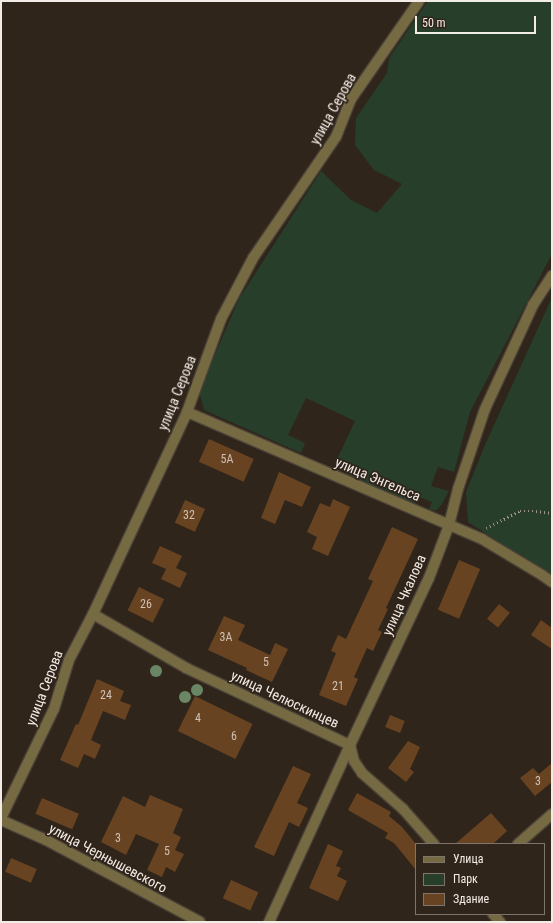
<!DOCTYPE html>
<html>
<head>
<meta charset="utf-8">
<style>
  body { margin:0 }
  #map { position:relative; width:553px; height:923px; overflow:hidden; background:#30251b; font-family:"Roboto Condensed",sans-serif }
  div>[style] { position:absolute }
  .green>* { inset:0; background:#263e2a }
  .building>* { inset:0; background:#674322; transform-origin:0 0 }
  .path>* { height:2.5px; margin-top:-1.25px; transform-origin:0; background:repeating-linear-gradient(90deg,#9b928a 0 1px,transparent 0 4px) }
  .roads { filter:drop-shadow(1px 0 #4b4137) drop-shadow(-1px 0 #4b4137) drop-shadow(0 1px #4b4137) drop-shadow(0 -1px #4b4137) }
  .street>* { height:10px; margin:-5px; padding:0 5px; transform-origin:5px; border-radius:5px; background:#766a43 }
  .trees>* { width:12px; height:12px; margin:-6px; border-radius:50%; background:#698765 }
  span { translate:-50% -50%; white-space:nowrap; text-align:center; line-height:1.15; -webkit-text-stroke:3.5px #30251b; paint-order:stroke }
  .number-label { font-size:12px; color:#d0c1b4 }
  .number-label span { -webkit-text-stroke-width:0 }
  .street-label { font-size:14px; color:#f3ebe5 }
  .frame { position:absolute; inset:0; border:2px solid #f3ebe5; pointer-events:none }
  .legend { position:absolute; left:415px; top:843px; width:130px; height:72px; box-sizing:border-box; background:#30251b; border:1px solid #7e746c; margin:0; padding:5px 7px; list-style:none; font-size:12px; color:#f3ebe5 }
  .legend li { display:flex; align-items:center; gap:8px; height:20px }
  .legend b { width:20px; border:1px solid #7e746c }
  .scale { position:absolute; left:415px; top:16px; width:121px; height:18px; box-sizing:border-box; border:2px solid #f3ebe5; border-top:0; padding-left:5px; font-size:12px; line-height:14px; white-space:nowrap; color:#f3ebe5; -webkit-text-stroke:3px #30251b; paint-order:stroke }
</style>
</head>
<body>
<div id="map">
  <div class="green">
    <i style="clip-path:polygon(428px 1px,552px 1px,552px 254px,470px 412px,454px 472px,438px 467px,431px 486px,449px 491px,442px 504px,436px 511px,429px 509px,432px 502px,417px 496px,414px 504px,349px 476px,337px 459px,355px 421px,306px 398px,288px 435px,305px 443px,301px 453px,204px 410px,199px 391px,239px 299px,321px 171px,351px 200px,377px 213px,402px 184px,374px 170px,355px 145px,356px 118px,387px 73px,389px 58px)"></i>
    <i style="clip-path:polygon(552px 297px,552px 576px,468px 522px,466px 492px,485px 445px)"></i>
  </div>
  <div class="building">
    <i style="left:209px;top:439px;width:49px;height:25px;rotate:24deg"></i>
    <i style="clip-path:polygon(279px 472px,311px 487px,302px 507px,285px 500px,275px 524px,261px 518px)"></i>
    <i style="clip-path:polygon(333px 499px,350px 507px,328px 556px,312px 549px,317px 537px,307px 532px,320px 503px,330px 507px)"></i>
    <i style="left:185px;top:500px;width:22px;height:25px;rotate:24deg"></i>
    <i style="clip-path:polygon(392px 527px,418px 539px,386px 608px,388px 609px,378px 630px,382px 632px,373px 651px,367px 648px,354px 677px,358px 679px,346px 706px,319px 695px,336px 653px,331px 651px,338px 635px,346px 639px,373px 581px,368px 579px)"></i>
    <i style="clip-path:polygon(160px 546px,182px 556px,176px 568px,187px 573px,180px 588px,161px 579px,166px 569px,152px 563px)"></i>
    <i style="left:459px;top:560px;width:23px;height:54px;rotate:23deg"></i>
    <i style="left:139px;top:587px;width:28px;height:26px;rotate:26deg"></i>
    <i style="left:499px;top:604px;width:14px;height:19px;rotate:39deg"></i>
    <i style="clip-path:polygon(224px 616px,245px 625px,238px 640px,270px 655px,275px 643px,288px 649px,272px 682px,246px 670px,247px 668px,208px 650px)"></i>
    <i style="clip-path:polygon(541px 620px,552px 628px,552px 649px,531px 635px)"></i>
    <i style="clip-path:polygon(97px 679px,124px 691px,120px 701px,131px 705px,125px 720px,103px 711px,91px 740px,101px 745px,95px 759px,84px 754px,78px 768px,60px 760px,76px 724px,78px 725px)"></i>
    <i style="left:195px;top:696px;width:64px;height:39px;rotate:26deg"></i>
    <i style="left:390px;top:715px;width:16px;height:13px;rotate:22deg"></i>
    <i style="clip-path:polygon(408px 741px,420px 747px,410px 769px,414px 772px,406px 782px,388px 768px)"></i>
    <i style="clip-path:polygon(552px 763px,552px 782px,535px 796px,520px 778px,533px 768px,539px 774px)"></i>
    <i style="clip-path:polygon(293px 766px,311px 774px,297px 803px,308px 808px,299px 827px,289px 822px,274px 856px,254px 847px)"></i>
    <i style="clip-path:polygon(357px 793px,391px 812px,389px 816px,402px 827px,416px 844px,416px 870px,394px 843px,385px 838px,388px 833px,348px 810px)"></i>
    <i style="clip-path:polygon(150px 795px,183px 809px,173px 833px,181px 837px,175px 850px,184px 854px,175px 872px,166px 867px,162px 877px,147px 870px,159px 844px,136px 834px,126px 855px,101px 842px,123px 796px,145px 807px)"></i>
    <i style="left:42px;top:798px;width:40px;height:17px;rotate:23deg"></i>
    <i style="clip-path:polygon(491px 813px,507px 831px,493px 844px,455px 844px)"></i>
    <i style="clip-path:polygon(328px 844px,343px 851px,336px 866px,341px 868px,337px 876px,347px 881px,338px 901px,309px 888px)"></i>
    <i style="left:11px;top:858px;width:28px;height:15px;rotate:23deg"></i>
    <i style="left:231px;top:880px;width:30px;height:20px;rotate:24deg"></i>
  </div>
  <div class="path">
    <i style="left:486px;top:528px;width:38px;rotate:-27deg"></i>
    <i style="left:520px;top:511px;width:16px"></i>
    <i style="left:536px;top:511px;width:16px;rotate:7deg"></i>
  </div>
  <div class="roads">
    <div class="street">
      <i style="left:187px;top:412px;width:321px;rotate:23.3deg"></i>
      <i style="left:482px;top:539px;width:70px;rotate:31deg"></i>
      <i style="left:542px;top:575px;width:12px;rotate:35deg"></i>
      <i style="left:93px;top:614px;width:108px;rotate:30.1deg"></i>
      <i style="left:186px;top:668px;width:181px;rotate:25.2deg"></i>
      <i style="left:350px;top:745px;width:16px;rotate:76deg"></i>
      <i style="left:354px;top:761px;width:14px;rotate:56deg"></i>
      <i style="left:362px;top:773px;width:55px;rotate:41.3deg"></i>
      <i style="left:403px;top:809px;width:47px;rotate:48.5deg"></i>
      <i style="left:1px;top:818px;width:121px;rotate:-64.1deg"></i>
      <i style="left:54px;top:709px;width:51px;rotate:-73deg"></i>
      <i style="left:69px;top:660px;width:52px;rotate:-62.4deg"></i>
      <i style="left:93px;top:614px;width:223px;rotate:-65deg"></i>
      <i style="left:187px;top:412px;width:99px;rotate:-69.9deg"></i>
      <i style="left:221px;top:319px;width:69px;rotate:-62.3deg"></i>
      <i style="left:253px;top:258px;width:147px;rotate:-55.6deg"></i>
      <i style="left:336px;top:137px;width:41px;rotate:-68.5deg"></i>
      <i style="left:351px;top:99px;width:119px;rotate:-55.2deg"></i>
      <i style="left:1px;top:820px;width:49px;rotate:24deg"></i>
      <i style="left:46px;top:840px;width:174px;rotate:28deg"></i>
      <i style="left:518px;top:844px;width:45px;rotate:-41.4deg"></i>
      <i style="left:493px;top:914px;width:11px;rotate:49deg"></i>
      <i style="left:269px;top:922px;width:195px;rotate:-65.4deg"></i>
      <i style="left:350px;top:745px;width:185px;rotate:-64.7deg"></i>
      <i style="left:429px;top:578px;width:57px;rotate:-69.3deg"></i>
      <i style="left:449px;top:525px;width:37px;rotate:-76deg"></i>
      <i style="left:458px;top:489px;width:84px;rotate:-71.4deg"></i>
      <i style="left:485px;top:409px;width:115px;rotate:-65.2deg"></i>
      <i style="left:533px;top:305px;width:35px;rotate:-57deg"></i>
    </div>
  </div>
  <div class="trees">
    <i style="left:156px;top:671px"></i>
    <i style="left:197px;top:690px"></i>
    <i style="left:185px;top:697px"></i>
  </div>
  <div class="number-label">
    <span style="left:227px;top:460px">5А</span>
    <span style="left:189px;top:516px">32</span>
    <span style="left:146px;top:605px">26</span>
    <span style="left:226px;top:638px">3А</span>
    <span style="left:266px;top:663px">5</span>
    <span style="left:338px;top:687px">21</span>
    <span style="left:106px;top:696px">24</span>
    <span style="left:198px;top:719px">4</span>
    <span style="left:234px;top:737px">6</span>
    <span style="left:538px;top:782px">3</span>
    <span style="left:118px;top:839px">3</span>
    <span style="left:167px;top:852px">5</span>
  </div>
  <div class="street-label">
    <span style="left:333px;top:109px;rotate:-61deg">улица Серова</span>
    <span style="left:177px;top:393px;rotate:-68deg">улица Серова</span>
    <span style="left:378px;top:479px;rotate:23deg">улица Энгельса</span>
    <span style="left:404px;top:595px;rotate:-66deg">улица Чкалова</span>
    <span style="left:44px;top:688px;rotate:-69deg">улица Серова</span>
    <span style="left:285px;top:699px;rotate:25deg">улица Челюскинцев</span>
    <span style="left:108px;top:858px;rotate:28deg">улица Чернышевского</span>
  </div>
  <div class="frame"></div>
  <ul class="legend">
  <li><b style="height:5px;background:#766a43"></b>Улица</li>
  <li><b style="height:11px;background:#263e2a"></b>Парк</li>
  <li><b style="height:11px;background:#674322"></b>Здание</li>
  </ul>
  <div class="scale">50 m</div>
</div>
</body>
</html>
